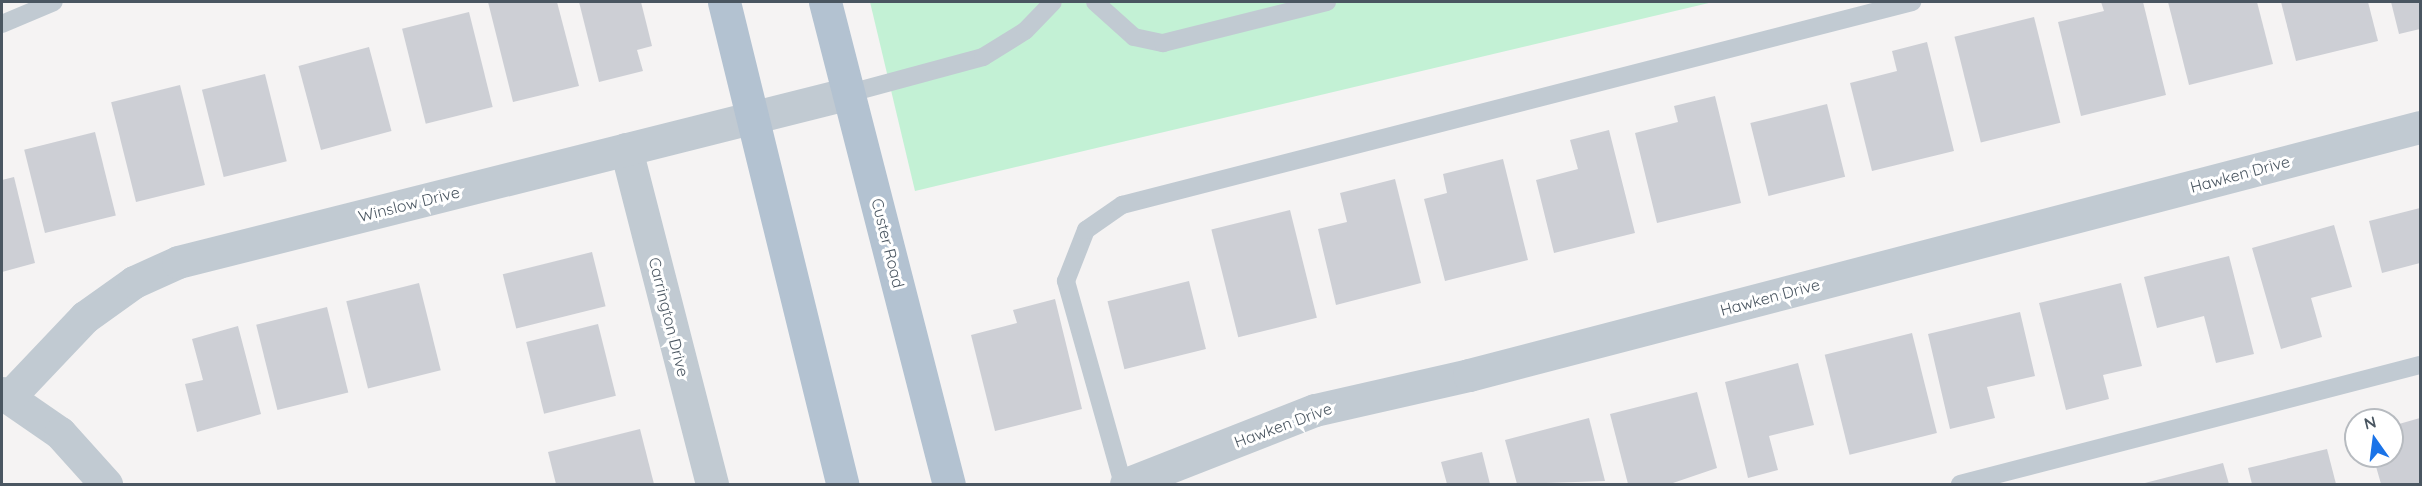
<!DOCTYPE html>
<html>
<head>
<meta charset="utf-8">
<style>
  body { margin:0 }
  #map { position:relative; width:2422px; height:486px; overflow:hidden; background:#f5f3f3; font-family:Quicksand,sans-serif }
  div>[style] { position:absolute }
  .green>* { inset:0; background:#c3f1d5 }
  .building>* { inset:0; background:#cdcfd5; transform-origin:0 0 }
  .lane>* { height:18px; margin:-9px; padding:0 9px; transform-origin:9px; border-radius:9px; background:#c1cad2 }
  .street>* { height:33px; margin:-16.5px; padding:0 16.5px; transform-origin:16.5px; border-radius:16.5px; background:#c1cad2 }
  .primary>* { height:33px; margin:-16.5px; padding:0 16.5px; transform-origin:16.5px; border-radius:16.5px; background:#b3c2d1 }
  span { translate:-50% -50%; white-space:nowrap; text-align:center; line-height:1.15; -webkit-text-stroke:6px #fff; paint-order:stroke }
  .street-label { font-size:16px; color:#4a5661 }
  .frame { position:absolute; inset:0; border:3px solid #4a5661; pointer-events:none }
  .north { position:absolute; left:2344px; top:408px; width:60px; height:60px; box-sizing:border-box; background:#fff; border:2px solid #b7bbc0; border-radius:50%; rotate:346deg; font-size:16px; font-weight:700; line-height:24px; text-align:center; color:#4a5661 }
  .north::after { content:''; display:block; margin:auto; width:21px; height:27px; background:#1a73e8; clip-path:polygon(50% 0,100% 100%,50% 72%,0 100%) }
</style>
</head>
<body>
<div id="map">
  <div class="green">
    <i style="clip-path:polygon(870px 2px,1713px 2px,915px 191px)"></i>
  </div>
  <div class="building">
    <i style="clip-path:polygon(488px 2px,557px 2px,579px 86px,513px 102px)"></i>
    <i style="clip-path:polygon(579px 2px,641px 2px,652px 46px,637px 50px,643px 71px,599px 82px)"></i>
    <i style="clip-path:polygon(2101px 2px,2143px 2px,2166px 95px,2081px 116px,2058px 22px,2104px 11px)"></i>
    <i style="clip-path:polygon(2168px 2px,2257px 2px,2273px 64px,2189px 85px)"></i>
    <i style="clip-path:polygon(2281px 2px,2368px 2px,2378px 41px,2296px 61px)"></i>
    <i style="clip-path:polygon(2391px 2px,2420px 2px,2420px 29px,2399px 34px)"></i>
    <i style="left:469px;top:12px;width:98px;height:69px;rotate:76deg"></i>
    <i style="left:2034px;top:17px;width:109px;height:82px;rotate:76deg"></i>
    <i style="clip-path:polygon(1927px 42px,1954px 151px,1872px 171px,1850px 83px,1897px 71px,1892px 51px)"></i>
    <i style="left:369px;top:47px;width:87px;height:73px;rotate:75deg"></i>
    <i style="left:265px;top:74px;width:90px;height:65px;rotate:76deg"></i>
    <i style="left:180px;top:85px;width:103px;height:71px;rotate:76deg"></i>
    <i style="clip-path:polygon(1715px 96px,1741px 203px,1657px 223px,1635px 133px,1678px 122px,1674px 106px)"></i>
    <i style="left:1827px;top:104px;width:75px;height:79px;rotate:76deg"></i>
    <i style="clip-path:polygon(1609px 130px,1635px 233px,1554px 253px,1536px 180px,1578px 169px,1570px 140px)"></i>
    <i style="left:95px;top:132px;width:86px;height:73px;rotate:76deg"></i>
    <i style="clip-path:polygon(1503px 159px,1528px 260px,1445px 281px,1424px 199px,1447px 193px,1443px 174px)"></i>
    <i style="clip-path:polygon(14px 177px,35px 263px,2px 272px,2px 180px)"></i>
    <i style="clip-path:polygon(1395px 179px,1421px 283px,1336px 305px,1318px 229px,1347px 222px,1340px 193px)"></i>
    <i style="clip-path:polygon(2420px 208px,2420px 263px,2382px 273px,2369px 221px)"></i>
    <i style="left:1290px;top:210px;width:111px;height:81px;rotate:76deg"></i>
    <i style="clip-path:polygon(2334px 225px,2352px 287px,2311px 298px,2322px 337px,2281px 349px,2252px 248px)"></i>
    <i style="left:592px;top:252px;width:56px;height:92px;rotate:76deg"></i>
    <i style="clip-path:polygon(2229px 256px,2254px 354px,2216px 363px,2204px 316px,2157px 328px,2144px 277px)"></i>
    <i style="left:1189px;top:281px;width:70px;height:84px;rotate:76deg"></i>
    <i style="left:419px;top:283px;width:90px;height:75px;rotate:76deg"></i>
    <i style="clip-path:polygon(2121px 283px,2142px 366px,2103px 375px,2109px 399px,2066px 410px,2039px 303px)"></i>
    <i style="clip-path:polygon(1055px 299px,1082px 409px,995px 431px,971px 335px,1017px 323px,1013px 310px)"></i>
    <i style="left:327px;top:307px;width:88px;height:73px;rotate:76deg"></i>
    <i style="clip-path:polygon(2020px 312px,2035px 376px,1987px 387px,1995px 418px,1950px 429px,1928px 334px)"></i>
    <i style="left:598px;top:324px;width:74px;height:74px;rotate:76deg"></i>
    <i style="clip-path:polygon(238px 326px,261px 414px,197px 432px,185px 384px,203px 380px,192px 339px)"></i>
    <i style="left:1912px;top:333px;width:103px;height:90px;rotate:76deg"></i>
    <i style="clip-path:polygon(1798px 363px,1814px 425px,1769px 436px,1778px 470px,1748px 478px,1725px 382px)"></i>
    <i style="clip-path:polygon(1697px 392px,1717px 468px,1670px 484px,1628px 484px,1610px 414px)"></i>
    <i style="clip-path:polygon(1589px 418px,1605px 481px,1517px 484px,1505px 440px)"></i>
    <i style="clip-path:polygon(2420px 418px,2420px 484px,2381px 484px,2373px 456px,2392px 456px,2392px 426px)"></i>
    <i style="clip-path:polygon(640px 429px,654px 484px,556px 484px,548px 452px)"></i>
    <i style="clip-path:polygon(2327px 449px,2336px 484px,2252px 484px,2248px 468px)"></i>
    <i style="clip-path:polygon(1482px 452px,1490px 484px,1447px 484px,1441px 462px)"></i>
    <i style="clip-path:polygon(2223px 463px,2229px 484px,2141px 484px)"></i>
  </div>
  <div class="lane">
    <i style="left:1095px;top:2px;width:52px;rotate:41.9deg"></i>
    <i style="left:1134px;top:37px;width:30px;rotate:12deg"></i>
    <i style="left:1163px;top:43px;width:169px;rotate:-14deg"></i>
    <i style="left:2px;top:24px;width:56px;rotate:-22.9deg"></i>
    <i style="left:850px;top:93px;width:138px;rotate:-15.1deg"></i>
    <i style="left:983px;top:57px;width:49px;rotate:-31.8deg"></i>
    <i style="left:1025px;top:31px;width:40px;rotate:-46deg"></i>
    <i style="left:1123px;top:484px;width:211px;rotate:-105.7deg"></i>
    <i style="left:1066px;top:281px;width:55px;rotate:-68.6deg"></i>
    <i style="left:1086px;top:230px;width:44px;rotate:-34.8deg"></i>
    <i style="left:1122px;top:205px;width:816px;rotate:-14.41deg"></i>
    <i style="left:1960px;top:484px;width:475px;rotate:-14.5deg"></i>
  </div>
  <div class="street">
    <i style="left:626px;top:149px;width:346px;rotate:75.6deg"></i>
    <i style="left:2px;top:393px;width:70px;rotate:34.6deg"></i>
    <i style="left:60px;top:433px;width:69px;rotate:48deg"></i>
    <i style="left:10px;top:396px;width:109px;rotate:-46.5deg"></i>
    <i style="left:85px;top:317px;width:60px;rotate:-35.5deg"></i>
    <i style="left:134px;top:282px;width:48px;rotate:-24.4deg"></i>
    <i style="left:178px;top:262px;width:693px;rotate:-14.12deg"></i>
    <i style="left:1126px;top:484px;width:203px;rotate:-21.4deg"></i>
    <i style="left:1315px;top:410px;width:158px;rotate:-12.8deg"></i>
    <i style="left:1469px;top:375px;width:983px;rotate:-14.62deg"></i>
  </div>
  <div class="primary">
    <i style="left:724px;top:2px;width:496px;rotate:76.2deg"></i>
    <i style="left:825px;top:2px;width:498px;rotate:75.6deg"></i>
  </div>
  <div class="street-label">
    <span style="left:2240px;top:174px;rotate:-15deg">Hawken Drive</span>
    <span style="left:409px;top:204px;rotate:-14deg">Winslow Drive</span>
    <span style="left:888px;top:243px;rotate:76deg">Custer Road</span>
    <span style="left:1770px;top:297px;rotate:-15deg">Hawken Drive</span>
    <span style="left:669px;top:317px;rotate:76deg">Carrington Drive</span>
    <span style="left:1283px;top:425px;rotate:-20deg">Hawken Drive</span>
  </div>
  <div class="frame"></div>
  <div class="north">N</div>
</div>
</body>
</html>
